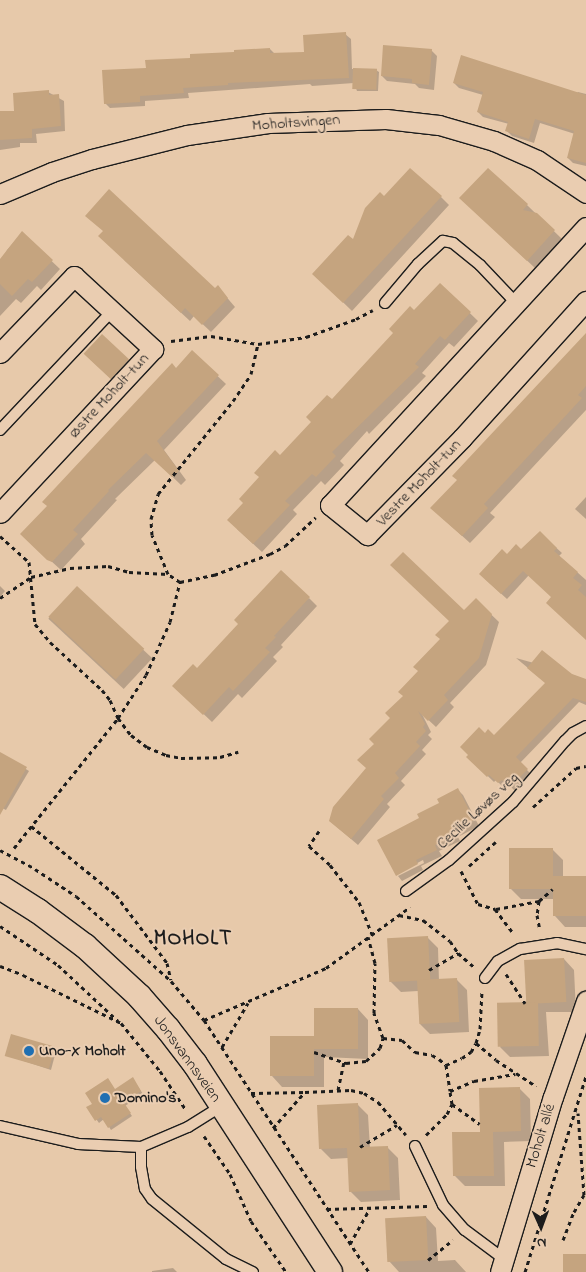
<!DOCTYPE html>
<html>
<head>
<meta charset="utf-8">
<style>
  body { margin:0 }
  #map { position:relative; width:586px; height:1272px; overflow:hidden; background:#e7c9aa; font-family:"Indie Flower",sans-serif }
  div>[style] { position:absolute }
  .shadow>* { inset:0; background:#0003; transform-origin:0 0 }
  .building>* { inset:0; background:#c5a47f; transform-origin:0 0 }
  .path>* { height:3px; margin-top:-1.5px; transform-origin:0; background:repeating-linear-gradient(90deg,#1c1c1c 0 4px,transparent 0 8px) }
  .roads { filter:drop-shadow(1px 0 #1c1c1c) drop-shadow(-1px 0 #1c1c1c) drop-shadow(0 1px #1c1c1c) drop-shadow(0 -1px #1c1c1c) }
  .service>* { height:10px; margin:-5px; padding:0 5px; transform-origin:5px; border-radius:5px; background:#eacdb1 }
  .minor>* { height:19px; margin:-9.5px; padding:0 9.5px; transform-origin:9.5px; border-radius:9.5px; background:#eacdb1 }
  .tertiary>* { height:24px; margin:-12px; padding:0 12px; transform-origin:12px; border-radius:12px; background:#eacdb1 }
  .dots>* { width:14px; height:14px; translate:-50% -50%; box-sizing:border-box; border:2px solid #eacdb1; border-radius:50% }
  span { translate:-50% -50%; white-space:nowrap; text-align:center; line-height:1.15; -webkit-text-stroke:4px #eacdb1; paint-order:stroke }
  .street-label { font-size:16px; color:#1c1c1c }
  .poi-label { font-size:16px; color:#1c1c1c; font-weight:700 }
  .left { translate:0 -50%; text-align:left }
  .district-label { font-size:21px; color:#1c1c1c; font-weight:700; letter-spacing:1px }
  .north { position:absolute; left:516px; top:1202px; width:50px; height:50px; -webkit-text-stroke:4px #eacdb1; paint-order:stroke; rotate:178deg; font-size:14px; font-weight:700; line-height:20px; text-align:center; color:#1c1c1c }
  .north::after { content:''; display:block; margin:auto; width:18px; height:22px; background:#1c1c1c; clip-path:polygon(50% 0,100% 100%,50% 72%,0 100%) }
</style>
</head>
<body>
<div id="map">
  <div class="shadow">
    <i style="clip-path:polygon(345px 34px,351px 39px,352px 69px,376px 70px,379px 72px,378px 91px,357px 91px,354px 83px,312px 86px,310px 84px,188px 93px,189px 98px,145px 101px,145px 106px,110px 108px,105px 103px,147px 69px,191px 59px,270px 49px,275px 54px,305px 53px)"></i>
    <i style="clip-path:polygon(431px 50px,437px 56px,434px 90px,419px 88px,415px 84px,387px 81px,382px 76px)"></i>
    <i style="clip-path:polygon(454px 83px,577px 93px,578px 92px,586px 94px,586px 166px,573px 163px,568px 158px,575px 134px,540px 123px,534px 143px,512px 136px,507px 131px,509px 124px,483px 117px,478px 112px,483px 95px,459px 88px)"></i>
    <i style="clip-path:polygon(48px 92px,64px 101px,65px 131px,36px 134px,37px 143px,20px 143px,20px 147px,0 150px,0 113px,15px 112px)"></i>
    <i style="clip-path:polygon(441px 197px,449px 205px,352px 311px,314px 274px,353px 241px,384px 198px)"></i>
    <i style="clip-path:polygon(527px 205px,562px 239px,536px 269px,469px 206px)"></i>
    <i style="clip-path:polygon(22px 233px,60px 269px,41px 290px,37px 286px,21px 303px,16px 299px,0 316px,0 266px,7px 250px)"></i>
    <i style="clip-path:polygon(124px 260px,215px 289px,218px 287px,235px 307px,211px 332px,194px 316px,190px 321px)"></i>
    <i style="clip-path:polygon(441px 285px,478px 321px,454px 347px,449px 343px,422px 373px,426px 376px,369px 434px,367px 431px,340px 461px,344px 465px,325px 485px,321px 481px,293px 510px,297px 514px,262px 552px,237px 529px,280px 457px)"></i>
    <i style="clip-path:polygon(586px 335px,586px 410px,490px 513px,495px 517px,470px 543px,440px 516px)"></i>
    <i style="left:102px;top:336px;width:38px;height:25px;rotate:43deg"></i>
    <i style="clip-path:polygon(192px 352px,226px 384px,164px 450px,186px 480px,181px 485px,155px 460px,115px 499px,117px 500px,81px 539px,85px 544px,61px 570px,30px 542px)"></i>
    <i style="clip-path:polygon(586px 497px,586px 519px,575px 509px)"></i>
    <i style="clip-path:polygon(540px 533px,562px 553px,559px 556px,586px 580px,586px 638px,553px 597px,529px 575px,507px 599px,485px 579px,507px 556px,521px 551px)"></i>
    <i style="clip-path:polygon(0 586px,5px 591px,0 597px)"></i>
    <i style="left:77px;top:588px;width:103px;height:42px;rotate:43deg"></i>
    <i style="clip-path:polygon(309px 598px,317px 606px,281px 645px,283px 647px,273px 657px,277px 661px,242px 698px,238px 694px,212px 722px,174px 686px)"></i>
    <i style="clip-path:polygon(476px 600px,499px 622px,486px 665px,450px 703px,454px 707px,436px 727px,422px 714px,431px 732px,428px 735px,432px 739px,422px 750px,426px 754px,401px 781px,405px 785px,387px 804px,390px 807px,358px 845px,330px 821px,367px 768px,376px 744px,420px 671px,441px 639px)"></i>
    <i style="clip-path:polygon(516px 658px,566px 672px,586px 680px,586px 705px,579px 702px,520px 763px,532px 775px,516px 792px,508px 784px,504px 788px,496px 780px,494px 782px,468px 757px,485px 734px,494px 737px,546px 683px)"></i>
    <i style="clip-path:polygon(0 753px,29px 771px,6px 810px,0 807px)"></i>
    <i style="clip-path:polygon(458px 790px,463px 795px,479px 826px,458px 837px,460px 841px,439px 851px,442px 856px,421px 866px,423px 870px,402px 881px,398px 876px,424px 863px,423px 860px,397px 874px,421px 818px)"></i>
    <i style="clip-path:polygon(553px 850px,563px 860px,563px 877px,586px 877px,586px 927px,565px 927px,555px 916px,555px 899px,521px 899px,511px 889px)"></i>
    <i style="clip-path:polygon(427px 937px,438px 948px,439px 981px,457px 980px,467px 990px,469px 1032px,430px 1034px,420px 1024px,418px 991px,401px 992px,390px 981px)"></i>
    <i style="clip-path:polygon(564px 959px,574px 970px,576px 1012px,546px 1012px,549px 1056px,510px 1057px,500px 1047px,528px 1004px,526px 1002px)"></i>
    <i style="clip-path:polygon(358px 1009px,368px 1020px,368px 1059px,324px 1057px,324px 1087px,282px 1087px,272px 1076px,316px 1039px)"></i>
    <i style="clip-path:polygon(54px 1048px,56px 1051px,51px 1070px,6px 1055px)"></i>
    <i style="clip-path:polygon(135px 1082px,143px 1094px,125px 1106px,132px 1116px,111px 1130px,104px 1119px,99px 1123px,88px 1108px,115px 1090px)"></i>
    <i style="clip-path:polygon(520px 1089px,530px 1099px,531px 1141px,504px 1142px,505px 1186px,465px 1186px,455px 1176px,481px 1133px)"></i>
    <i style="clip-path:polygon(358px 1105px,368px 1115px,370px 1148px,387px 1147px,398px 1158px,400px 1200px,361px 1202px,350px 1191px,348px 1158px,331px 1159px,321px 1149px)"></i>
    <i style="clip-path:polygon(426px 1217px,436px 1228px,438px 1261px,455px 1260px,466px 1272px,399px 1272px,389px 1261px)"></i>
    <i style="clip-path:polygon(173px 1268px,177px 1272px,152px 1272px,152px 1271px)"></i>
  </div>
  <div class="building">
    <i style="clip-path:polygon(346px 32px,349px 78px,228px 83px,228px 85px,183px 88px,184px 93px,140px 96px,140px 102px,104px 104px,102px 70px,146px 68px,145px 60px,190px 58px,190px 54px,234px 52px,234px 50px,270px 48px,270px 53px,304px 52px,303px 35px)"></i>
    <i style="clip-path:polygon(383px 45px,432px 49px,429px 85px,412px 83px,412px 79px,381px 76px)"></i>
    <i style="clip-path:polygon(461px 55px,586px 95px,586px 163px,567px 158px,574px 131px,535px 119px,529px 139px,505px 131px,508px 122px,477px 112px,483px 92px,453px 83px)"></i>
    <i style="left:353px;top:68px;width:24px;height:21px;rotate:2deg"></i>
    <i style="clip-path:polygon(49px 90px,49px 95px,59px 94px,61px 126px,32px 129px,32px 138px,0 140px,0 111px,14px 111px,13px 93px)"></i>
    <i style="clip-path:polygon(410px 168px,442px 196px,343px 303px,312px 274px,348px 235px,353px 239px,365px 208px,380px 192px,384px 196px)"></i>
    <i style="clip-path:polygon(488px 168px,528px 204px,523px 210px,537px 213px,555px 230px,527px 261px,459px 198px)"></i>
    <i style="clip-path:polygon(109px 189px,215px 288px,218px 285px,228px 298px,202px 325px,185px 308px,181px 313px,98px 236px,103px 231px,85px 216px)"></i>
    <i style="clip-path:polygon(22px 231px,53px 260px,32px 282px,28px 279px,12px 296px,0 284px,0 259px)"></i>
    <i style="clip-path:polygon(440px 283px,471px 312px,445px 340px,440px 336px,415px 364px,419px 367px,332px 452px,336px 456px,316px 477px,312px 474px,285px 501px,290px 505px,253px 544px,227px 520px,243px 503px,239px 499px,259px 477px,254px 473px,275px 450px,280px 455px,311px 422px,306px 417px,327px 395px,332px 399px,393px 333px,389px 329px,410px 306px,414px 310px)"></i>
    <i style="clip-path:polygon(586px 333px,586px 386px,578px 395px,582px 398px,484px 504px,488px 508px,462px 536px,430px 508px,457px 480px,452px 476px)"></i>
    <i style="left:102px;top:334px;width:37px;height:27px;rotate:43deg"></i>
    <i style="clip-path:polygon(192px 350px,219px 375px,157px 441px,179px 471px,172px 477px,146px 453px,108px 490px,109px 491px,73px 530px,78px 534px,52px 562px,47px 560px,20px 534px,47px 506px,42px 502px,172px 363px,176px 368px)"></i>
    <i style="clip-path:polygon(540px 531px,557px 548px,554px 551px,578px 572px,573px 578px,582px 585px,578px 590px,586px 597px,586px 640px,546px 603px,551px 597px,523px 571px,501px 594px,479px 574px,502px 549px,507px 554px,516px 544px,521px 549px)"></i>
    <i style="clip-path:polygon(403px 552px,464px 610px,476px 598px,492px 614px,479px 658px,444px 695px,448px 700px,428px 721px,418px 711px,425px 724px,423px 727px,426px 731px,416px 742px,420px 746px,395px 773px,399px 778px,381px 796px,384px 799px,351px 839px,329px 821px,333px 807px,366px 768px,357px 760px,374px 744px,369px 739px,390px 718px,385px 713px,403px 696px,398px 692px,418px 671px,413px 667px,440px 639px,435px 635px,449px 621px,390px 565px)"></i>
    <i style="clip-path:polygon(281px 570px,310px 597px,274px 636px,276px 637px,265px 648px,270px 652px,233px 691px,229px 687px,203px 715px,172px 686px,193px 664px,197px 668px,238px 624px,234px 620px)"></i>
    <i style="left:77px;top:586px;width:92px;height:42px;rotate:43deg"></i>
    <i style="clip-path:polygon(542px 650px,572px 674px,586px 679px,586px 702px,573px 698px,516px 757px,528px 769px,510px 787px,502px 780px,498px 783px,489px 775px,487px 777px,466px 757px,468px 755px,460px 747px,479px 727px,485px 733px,488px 729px,494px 735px,545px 683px,527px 668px)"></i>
    <i style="clip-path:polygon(0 752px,27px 767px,0 815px)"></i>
    <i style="clip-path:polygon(458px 788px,474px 820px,453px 831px,455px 835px,435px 845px,437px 850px,416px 860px,418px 864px,396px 876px,377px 840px,419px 818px,417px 814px,439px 803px,437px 799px)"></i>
    <i style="left:509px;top:848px;width:44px;height:41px"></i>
    <i style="left:553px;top:876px;width:33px;height:40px"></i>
    <i style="left:428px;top:936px;width:44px;height:41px;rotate:87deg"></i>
    <i style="left:564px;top:958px;width:44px;height:40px;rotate:87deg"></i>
    <i style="left:457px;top:978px;width:44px;height:40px;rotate:87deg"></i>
    <i style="left:538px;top:1002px;width:44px;height:41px;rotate:89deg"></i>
    <i style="left:314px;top:1008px;width:44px;height:41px"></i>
    <i style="left:11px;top:1034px;width:46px;height:23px;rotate:16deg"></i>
    <i style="left:270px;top:1036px;width:44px;height:40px"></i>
    <i style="clip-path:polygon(133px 1077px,141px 1091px,124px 1103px,131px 1113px,108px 1128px,101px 1117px,95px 1121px,86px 1107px,92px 1104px,85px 1093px,108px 1078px,115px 1089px)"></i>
    <i style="clip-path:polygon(520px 1087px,521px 1131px,493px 1132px,494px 1176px,453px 1176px,452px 1132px,480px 1132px,479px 1088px)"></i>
    <i style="clip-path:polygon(358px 1103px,360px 1147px,388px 1146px,390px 1190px,349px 1192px,347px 1148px,319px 1149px,317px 1105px)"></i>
    <i style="left:426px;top:1216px;width:44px;height:41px;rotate:87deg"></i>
    <i style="left:586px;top:1254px;width:18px;height:23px;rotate:90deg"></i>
  </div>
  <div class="path">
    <i style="left:171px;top:341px;width:40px;rotate:-7.1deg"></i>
    <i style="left:211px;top:336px;width:48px;rotate:9.7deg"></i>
    <i style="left:258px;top:344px;width:49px;rotate:-8.3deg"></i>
    <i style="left:306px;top:337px;width:53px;rotate:-19.8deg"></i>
    <i style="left:356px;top:319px;width:19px;rotate:-28deg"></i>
    <i style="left:0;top:536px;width:39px;rotate:42deg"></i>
    <i style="left:29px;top:562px;width:62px;rotate:84.5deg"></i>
    <i style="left:35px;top:624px;width:23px;rotate:50deg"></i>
    <i style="left:50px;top:642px;width:71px;rotate:42.7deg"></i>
    <i style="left:102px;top:690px;width:13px;rotate:51deg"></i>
    <i style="left:110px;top:700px;width:20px;rotate:66deg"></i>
    <i style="left:118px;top:718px;width:21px;rotate:53deg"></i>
    <i style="left:131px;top:735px;width:20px;rotate:37deg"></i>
    <i style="left:147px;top:747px;width:21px;rotate:23deg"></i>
    <i style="left:166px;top:755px;width:15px;rotate:11deg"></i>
    <i style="left:181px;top:758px;width:39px;rotate:-1deg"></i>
    <i style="left:220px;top:757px;width:19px;rotate:-16deg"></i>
    <i style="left:180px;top:582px;width:14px;rotate:-146deg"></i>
    <i style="left:168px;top:574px;width:42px;rotate:-112.3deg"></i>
    <i style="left:152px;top:535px;width:16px;rotate:-94deg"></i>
    <i style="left:151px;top:519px;width:26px;rotate:-74deg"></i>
    <i style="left:158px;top:494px;width:119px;rotate:-51.1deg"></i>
    <i style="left:233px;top:401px;width:32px;rotate:-56deg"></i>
    <i style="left:251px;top:374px;width:31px;rotate:-77deg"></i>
    <i style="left:0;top:598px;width:37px;rotate:-34deg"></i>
    <i style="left:31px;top:577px;width:40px;rotate:-13deg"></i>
    <i style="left:70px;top:568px;width:38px;rotate:-3deg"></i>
    <i style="left:108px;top:566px;width:22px;rotate:16deg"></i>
    <i style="left:129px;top:572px;width:39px;rotate:3deg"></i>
    <i style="left:533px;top:807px;width:58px;rotate:-42.2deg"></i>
    <i style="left:576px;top:768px;width:10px;rotate:-11deg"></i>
    <i style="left:31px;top:826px;width:109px;rotate:39.1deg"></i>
    <i style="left:116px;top:895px;width:85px;rotate:53.1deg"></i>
    <i style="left:167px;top:963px;width:17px;rotate:77deg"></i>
    <i style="left:319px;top:831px;width:18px;rotate:124deg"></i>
    <i style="left:309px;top:846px;width:28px;rotate:42deg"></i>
    <i style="left:330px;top:865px;width:47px;rotate:51.9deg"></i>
    <i style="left:359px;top:902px;width:35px;rotate:68deg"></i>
    <i style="left:14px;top:848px;width:166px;rotate:-51.3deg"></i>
    <i style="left:118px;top:718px;width:51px;rotate:-56.9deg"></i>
    <i style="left:146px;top:675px;width:58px;rotate:-65.6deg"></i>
    <i style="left:170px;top:622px;width:41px;rotate:-76deg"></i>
    <i style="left:180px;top:582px;width:35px;rotate:-12deg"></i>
    <i style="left:214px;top:575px;width:60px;rotate:-20.6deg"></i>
    <i style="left:270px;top:554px;width:17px;rotate:-28deg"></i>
    <i style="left:285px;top:546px;width:42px;rotate:-43.1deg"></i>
    <i style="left:0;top:850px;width:40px;rotate:28deg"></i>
    <i style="left:35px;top:869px;width:49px;rotate:33.4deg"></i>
    <i style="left:76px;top:896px;width:127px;rotate:41.8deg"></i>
    <i style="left:171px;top:981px;width:51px;rotate:49.8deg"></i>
    <i style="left:204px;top:1020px;width:301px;rotate:56.8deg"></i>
    <i style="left:469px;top:866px;width:36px;rotate:-42deg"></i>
    <i style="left:461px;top:871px;width:37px;rotate:63deg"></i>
    <i style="left:478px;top:904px;width:18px;rotate:16deg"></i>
    <i style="left:495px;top:909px;width:31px;rotate:53deg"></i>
    <i style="left:539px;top:901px;width:18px;rotate:-41deg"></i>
    <i style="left:496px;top:909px;width:44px;rotate:-10.5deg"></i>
    <i style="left:539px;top:901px;width:14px;rotate:98deg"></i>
    <i style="left:537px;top:915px;width:15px;rotate:79deg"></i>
    <i style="left:399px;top:915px;width:25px;rotate:12deg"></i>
    <i style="left:423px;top:920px;width:34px;rotate:38deg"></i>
    <i style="left:450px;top:941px;width:14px;rotate:56deg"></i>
    <i style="left:458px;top:953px;width:23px;rotate:41deg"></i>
    <i style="left:0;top:926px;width:70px;rotate:33.9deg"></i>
    <i style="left:58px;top:965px;width:82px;rotate:43deg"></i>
    <i style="left:0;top:966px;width:25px;rotate:21deg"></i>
    <i style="left:23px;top:975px;width:109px;rotate:26.1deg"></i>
    <i style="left:121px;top:1023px;width:62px;rotate:50.9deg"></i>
    <i style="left:160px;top:1071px;width:47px;rotate:56.3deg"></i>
    <i style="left:429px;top:970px;width:34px;rotate:-30deg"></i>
    <i style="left:506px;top:974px;width:35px;rotate:57deg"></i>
    <i style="left:204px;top:1020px;width:133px;rotate:-23.1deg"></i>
    <i style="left:326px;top:968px;width:104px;rotate:-36deg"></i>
    <i style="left:383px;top:1038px;width:19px;rotate:6deg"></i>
    <i style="left:402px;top:1040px;width:18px;rotate:43deg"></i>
    <i style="left:415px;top:1052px;width:17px;rotate:10deg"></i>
    <i style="left:432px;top:1055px;width:8px;rotate:30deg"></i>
    <i style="left:439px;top:1059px;width:9px;rotate:41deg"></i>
    <i style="left:446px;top:1065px;width:26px;rotate:81deg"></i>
    <i style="left:476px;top:1043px;width:26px;rotate:40deg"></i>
    <i style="left:496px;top:1060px;width:48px;rotate:33deg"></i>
    <i style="left:222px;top:1047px;width:51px;rotate:-59.4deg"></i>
    <i style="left:314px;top:1052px;width:34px;rotate:19deg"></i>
    <i style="left:346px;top:1063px;width:20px;rotate:-6deg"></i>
    <i style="left:366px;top:1061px;width:19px;rotate:-43deg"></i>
    <i style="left:380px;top:1048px;width:10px;rotate:-73deg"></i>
    <i style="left:383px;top:1038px;width:27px;rotate:-110deg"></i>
    <i style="left:374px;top:1013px;width:50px;rotate:-88.9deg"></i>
    <i style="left:375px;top:963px;width:27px;rotate:-105deg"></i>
    <i style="left:446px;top:1065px;width:17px;rotate:-24deg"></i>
    <i style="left:462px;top:1058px;width:11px;rotate:-34deg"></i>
    <i style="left:471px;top:1052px;width:10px;rotate:-61deg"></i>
    <i style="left:476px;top:1043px;width:15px;rotate:-74deg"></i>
    <i style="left:480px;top:1029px;width:37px;rotate:-87deg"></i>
    <i style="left:338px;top:1090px;width:29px;rotate:-78deg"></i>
    <i style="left:251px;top:1093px;width:54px;rotate:-1.1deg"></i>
    <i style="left:452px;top:1104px;width:34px;rotate:36deg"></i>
    <i style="left:273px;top:1128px;width:48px;rotate:-48.4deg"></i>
    <i style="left:305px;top:1092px;width:46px;rotate:-2.5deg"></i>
    <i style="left:351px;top:1090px;width:13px;rotate:13deg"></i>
    <i style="left:364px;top:1093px;width:17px;rotate:33deg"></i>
    <i style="left:378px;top:1102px;width:43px;rotate:49.7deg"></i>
    <i style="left:426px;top:1135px;width:30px;rotate:-45deg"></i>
    <i style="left:447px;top:1114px;width:11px;rotate:-63deg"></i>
    <i style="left:452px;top:1104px;width:13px;rotate:-99deg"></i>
    <i style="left:450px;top:1091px;width:26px;rotate:-23deg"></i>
    <i style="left:474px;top:1081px;width:42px;rotate:-9.7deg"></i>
    <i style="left:204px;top:1136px;width:46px;rotate:55.6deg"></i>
    <i style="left:230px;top:1174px;width:51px;rotate:65.9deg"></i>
    <i style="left:251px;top:1221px;width:62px;rotate:55.5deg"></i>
    <i style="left:360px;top:1147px;width:43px;rotate:-30.7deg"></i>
    <i style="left:327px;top:1209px;width:100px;rotate:-1.7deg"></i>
    <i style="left:563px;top:1240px;width:30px;rotate:-69deg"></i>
    <i style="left:574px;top:1212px;width:20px;rotate:-60deg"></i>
    <i style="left:584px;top:1195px;width:82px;rotate:-94.2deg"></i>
    <i style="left:350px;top:1244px;width:41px;rotate:-60.9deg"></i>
    <i style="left:428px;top:1260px;width:32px;rotate:-39deg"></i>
    <i style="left:525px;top:1272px;width:205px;rotate:-72.7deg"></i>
  </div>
  <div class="roads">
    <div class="service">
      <i style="left:385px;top:303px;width:51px;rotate:-49.8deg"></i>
      <i style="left:418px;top:264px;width:34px;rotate:-43deg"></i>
      <i style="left:443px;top:241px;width:10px;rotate:11deg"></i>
      <i style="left:453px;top:243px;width:35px;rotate:39deg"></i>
      <i style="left:480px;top:265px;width:52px;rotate:46.5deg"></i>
      <i style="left:0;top:430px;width:163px;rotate:-46.7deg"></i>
      <i style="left:406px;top:891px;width:53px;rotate:-35.8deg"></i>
      <i style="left:449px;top:860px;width:86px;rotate:-42.2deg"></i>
      <i style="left:513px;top:802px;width:80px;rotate:-49.6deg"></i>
      <i style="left:565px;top:741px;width:11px;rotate:-45deg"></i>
      <i style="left:573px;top:733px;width:15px;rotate:-28deg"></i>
      <i style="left:485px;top:978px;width:21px;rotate:-53deg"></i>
      <i style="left:498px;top:961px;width:25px;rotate:-29deg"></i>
      <i style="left:520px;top:949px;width:37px;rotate:-9deg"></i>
      <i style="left:557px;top:943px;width:30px;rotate:12deg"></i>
      <i style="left:0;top:1126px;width:80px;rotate:13deg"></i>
      <i style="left:78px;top:1144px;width:63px;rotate:2.7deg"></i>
      <i style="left:141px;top:1147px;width:51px;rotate:-23.1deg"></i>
      <i style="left:188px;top:1127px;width:40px;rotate:-32deg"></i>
      <i style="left:415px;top:1146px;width:65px;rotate:64.6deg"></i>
      <i style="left:443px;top:1205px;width:33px;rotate:49deg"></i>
      <i style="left:465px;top:1230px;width:49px;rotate:36.6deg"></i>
      <i style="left:141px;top:1147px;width:20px;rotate:90deg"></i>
      <i style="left:141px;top:1167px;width:22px;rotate:80deg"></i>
      <i style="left:145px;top:1189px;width:12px;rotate:55deg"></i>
      <i style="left:152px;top:1199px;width:95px;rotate:39deg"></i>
      <i style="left:226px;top:1259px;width:30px;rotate:26deg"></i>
    </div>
    <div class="minor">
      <i style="left:0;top:194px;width:56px;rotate:-22.9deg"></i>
      <i style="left:52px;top:172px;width:42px;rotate:-18deg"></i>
      <i style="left:92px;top:159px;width:98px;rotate:-14.2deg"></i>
      <i style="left:187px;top:135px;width:82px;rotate:-8.4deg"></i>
      <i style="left:268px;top:123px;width:118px;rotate:-1.9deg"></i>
      <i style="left:386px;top:119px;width:53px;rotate:6.5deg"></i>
      <i style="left:439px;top:125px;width:57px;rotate:16.2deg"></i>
      <i style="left:494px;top:141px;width:47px;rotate:23.8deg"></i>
      <i style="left:537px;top:160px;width:59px;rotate:34deg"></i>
      <i style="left:586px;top:227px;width:378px;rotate:132.6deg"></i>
      <i style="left:330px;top:505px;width:48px;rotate:39deg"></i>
      <i style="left:367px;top:535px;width:136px;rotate:-45.6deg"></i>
      <i style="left:462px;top:438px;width:185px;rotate:-47.9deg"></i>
      <i style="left:0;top:353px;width:107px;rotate:-46.1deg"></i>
      <i style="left:74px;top:276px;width:108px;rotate:42.7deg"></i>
      <i style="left:153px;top:349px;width:224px;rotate:133deg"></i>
      <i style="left:500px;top:1272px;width:183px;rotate:-73.2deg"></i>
      <i style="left:553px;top:1097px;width:102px;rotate:-71deg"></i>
    </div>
    <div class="tertiary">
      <i style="left:0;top:887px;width:45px;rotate:32.3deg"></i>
      <i style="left:38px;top:911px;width:59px;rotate:36.7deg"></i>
      <i style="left:85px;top:946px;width:74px;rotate:42.8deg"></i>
      <i style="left:139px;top:996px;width:44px;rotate:48.7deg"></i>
      <i style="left:168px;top:1029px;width:44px;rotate:52.4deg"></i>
      <i style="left:195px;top:1064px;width:248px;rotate:57deg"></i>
    </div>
  </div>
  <div class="dots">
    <i style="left:29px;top:1051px;background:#1f6fb2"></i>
    <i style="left:105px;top:1098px;background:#1f6fb2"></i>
  </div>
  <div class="street-label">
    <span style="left:296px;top:123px;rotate:-4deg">Moholtsvingen</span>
    <span style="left:109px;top:396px;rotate:-47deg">Østre Moholt-tun</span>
    <span style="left:419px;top:483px;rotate:-46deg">Vestre Moholt-tun</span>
    <span style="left:478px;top:811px;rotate:-43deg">Cecilie Løvøs veg</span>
    <span style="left:187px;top:1059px;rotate:54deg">Jonsvannsveien</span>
    <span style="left:541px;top:1136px;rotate:-73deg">Moholt allé</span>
  </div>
  <div class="poi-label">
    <span class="left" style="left:39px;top:1051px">Uno-X Moholt</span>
    <span class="left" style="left:115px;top:1098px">Domino's</span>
  </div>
  <div class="district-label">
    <span style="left:193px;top:939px">MOHOLT</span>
  </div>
  <div class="north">N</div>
</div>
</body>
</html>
